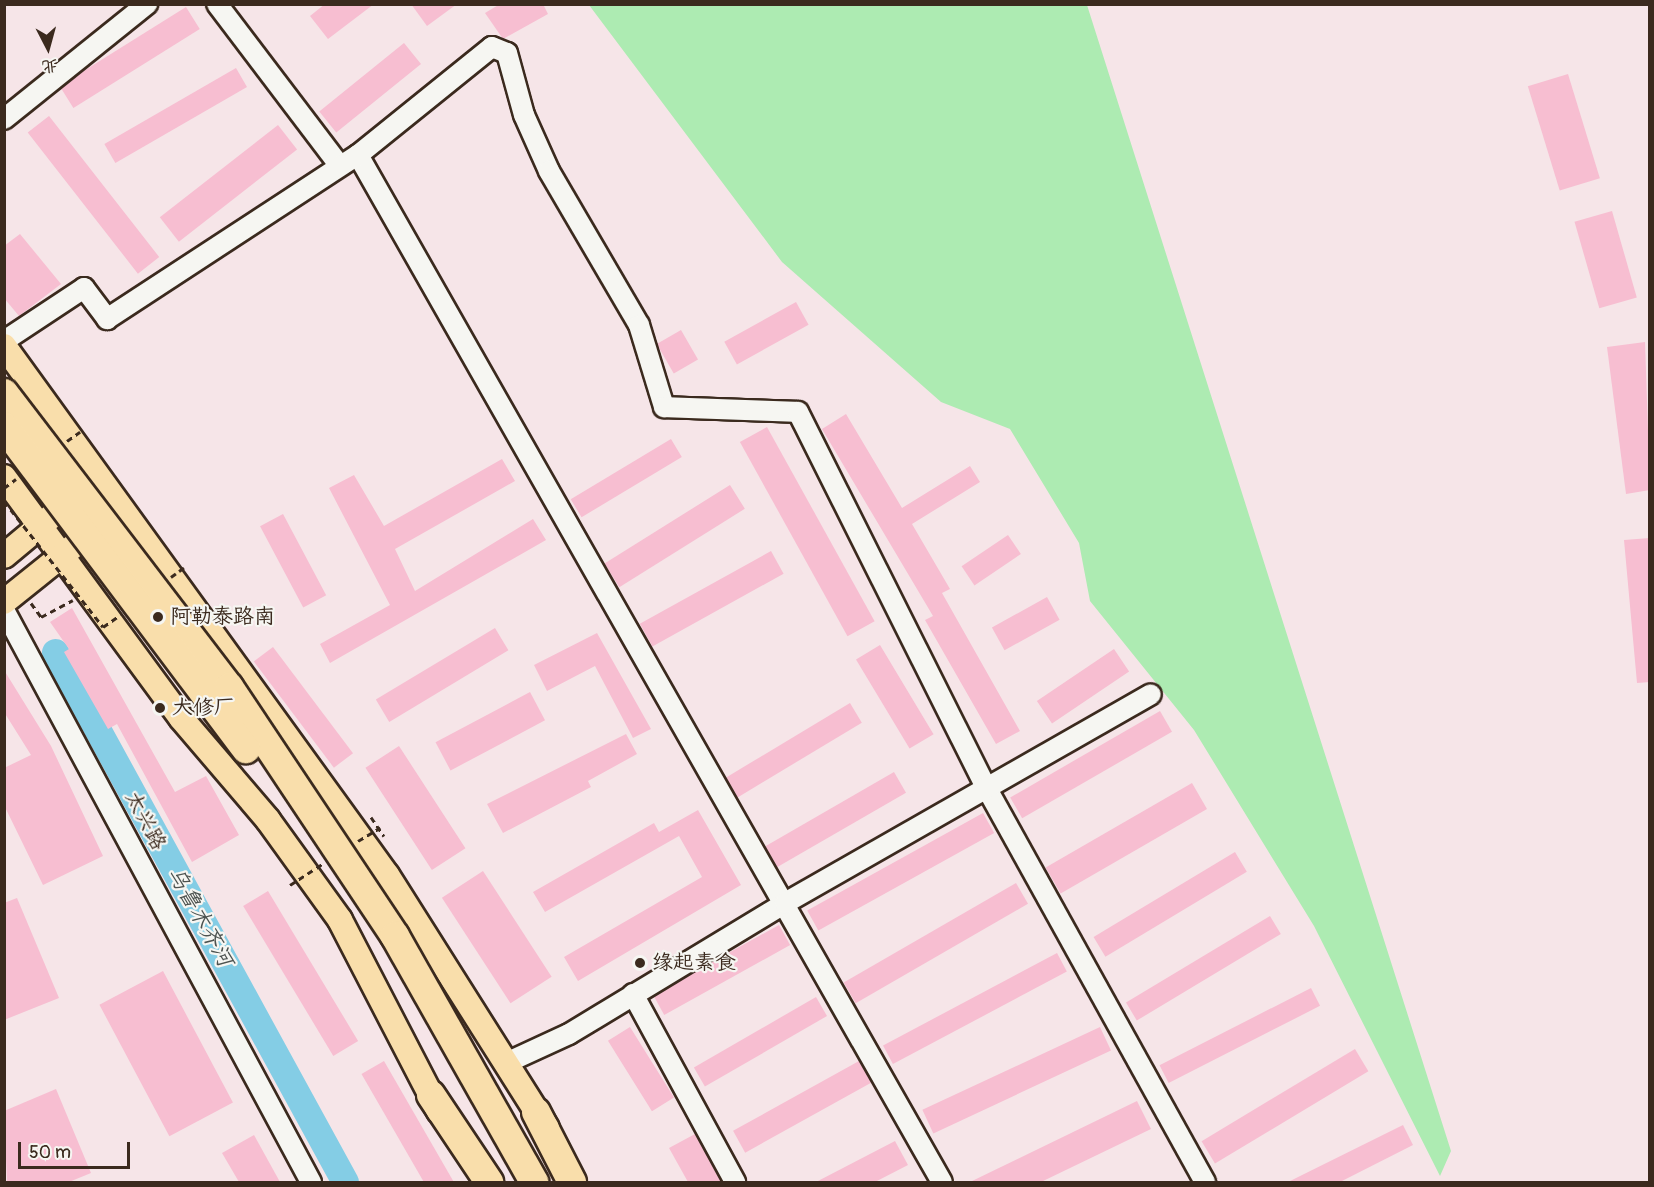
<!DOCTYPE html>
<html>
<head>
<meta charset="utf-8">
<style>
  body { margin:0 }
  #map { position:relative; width:1654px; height:1187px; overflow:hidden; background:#f6e5e8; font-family:Pangolin,"LXGW WenKai TC",sans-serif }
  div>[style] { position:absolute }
  .green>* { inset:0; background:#adebb2 }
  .river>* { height:27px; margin:-13.5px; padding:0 13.5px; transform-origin:13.5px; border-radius:13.5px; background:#84cde5 }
  .building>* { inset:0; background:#f7bed1; transform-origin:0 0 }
  .path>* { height:3px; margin-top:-1.5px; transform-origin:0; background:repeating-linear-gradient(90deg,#3b2a1e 0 6px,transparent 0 10.5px) }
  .roads { filter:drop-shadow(2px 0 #3b2a1e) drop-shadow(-2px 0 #3b2a1e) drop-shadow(0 2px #3b2a1e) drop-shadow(0 -2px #3b2a1e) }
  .minor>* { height:20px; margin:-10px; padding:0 10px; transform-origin:10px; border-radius:10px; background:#f6f6f2 }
  .major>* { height:24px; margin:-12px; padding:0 12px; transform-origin:12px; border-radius:12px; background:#f9deab }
  .highway>* { height:28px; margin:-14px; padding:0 14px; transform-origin:14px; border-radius:14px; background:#f9deab }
  .path-bridge>* { height:3px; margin-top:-1.5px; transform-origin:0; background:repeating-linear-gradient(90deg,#3b2a1e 0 6px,transparent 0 10.5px) }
  .bridges { filter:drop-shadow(2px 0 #3b2a1e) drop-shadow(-2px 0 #3b2a1e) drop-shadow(0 2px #3b2a1e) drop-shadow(0 -2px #3b2a1e) }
  .highway-bridge>* { height:28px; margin:-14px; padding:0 14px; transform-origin:14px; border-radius:14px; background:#f9deab }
  .dots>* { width:16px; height:16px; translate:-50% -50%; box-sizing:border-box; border:3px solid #f6f6f2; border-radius:50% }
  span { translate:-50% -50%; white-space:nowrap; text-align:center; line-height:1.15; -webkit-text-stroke:4.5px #f6f6f2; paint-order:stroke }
  .poi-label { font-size:21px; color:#3b2a1e }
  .left { translate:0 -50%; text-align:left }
  .street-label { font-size:21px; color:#3b2a1e }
  .water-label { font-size:22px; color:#4d5350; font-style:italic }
  .frame { position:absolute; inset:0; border:6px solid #3b2a1e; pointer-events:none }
  .north { position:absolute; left:18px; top:18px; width:60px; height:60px; -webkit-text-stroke:4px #f6f6f2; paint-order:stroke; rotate:174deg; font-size:16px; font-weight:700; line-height:24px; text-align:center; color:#3b2a1e }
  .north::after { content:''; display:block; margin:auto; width:21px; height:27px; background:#3b2a1e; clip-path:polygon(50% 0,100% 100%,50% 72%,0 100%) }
  .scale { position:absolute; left:18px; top:1142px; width:112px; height:27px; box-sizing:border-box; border:3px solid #3b2a1e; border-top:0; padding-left:8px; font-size:18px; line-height:21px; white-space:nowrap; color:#3b2a1e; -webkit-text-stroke:4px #f6f6f2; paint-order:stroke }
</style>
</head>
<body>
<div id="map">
  <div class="green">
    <i style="clip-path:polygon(589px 5px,1087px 5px,1451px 1151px,1440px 1176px,1314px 926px,1194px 730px,1090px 601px,1079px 543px,1010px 429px,941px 402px,782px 262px)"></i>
  </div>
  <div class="river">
    <i style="left:55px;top:652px;width:604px;rotate:61.31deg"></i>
  </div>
  <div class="building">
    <i style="clip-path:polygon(325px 4px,374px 4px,328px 39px,310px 16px)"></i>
    <i style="clip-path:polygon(411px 4px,457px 4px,427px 26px)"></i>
    <i style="clip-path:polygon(500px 4px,543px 4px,548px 14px,503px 39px,485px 13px)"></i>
    <i style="left:186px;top:7px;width:26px;height:149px;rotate:58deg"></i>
    <i style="left:404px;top:43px;width:27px;height:109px;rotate:51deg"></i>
    <i style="left:236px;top:68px;width:22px;height:152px;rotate:60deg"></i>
    <i style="left:1568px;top:74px;width:109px;height:42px;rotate:73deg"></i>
    <i style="left:49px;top:116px;width:179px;height:27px;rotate:52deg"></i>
    <i style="left:278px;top:125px;width:31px;height:150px;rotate:52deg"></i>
    <i style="left:1612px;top:211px;width:90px;height:39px;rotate:74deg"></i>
    <i style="clip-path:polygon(20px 234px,61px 284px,19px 316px,4px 298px,4px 246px)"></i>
    <i style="left:796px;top:302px;width:26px;height:82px;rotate:61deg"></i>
    <i style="left:681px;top:330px;width:34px;height:28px;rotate:60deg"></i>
    <i style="clip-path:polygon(1645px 342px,1650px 490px,1626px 494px,1607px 347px)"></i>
    <i style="clip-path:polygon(846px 414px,902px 508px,970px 466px,980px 482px,912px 524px,950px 589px,942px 593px,1020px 731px,996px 744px,925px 620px,933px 616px,822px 429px)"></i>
    <i style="left:767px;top:427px;width:222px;height:31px;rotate:61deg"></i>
    <i style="left:671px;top:439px;width:21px;height:117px;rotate:59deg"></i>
    <i style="clip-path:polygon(502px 459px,515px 481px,395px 549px,415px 591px,533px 519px,546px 540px,330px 663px,320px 644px,390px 605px,329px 488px,354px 475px,384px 526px)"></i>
    <i style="left:730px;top:485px;width:28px;height:148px;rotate:58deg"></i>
    <i style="left:283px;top:514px;width:92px;height:26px;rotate:62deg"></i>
    <i style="left:1008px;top:535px;width:23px;height:56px;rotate:56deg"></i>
    <i style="clip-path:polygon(1650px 538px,1650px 682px,1637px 683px,1624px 540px)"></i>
    <i style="left:771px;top:551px;width:26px;height:150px;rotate:61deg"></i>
    <i style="left:1047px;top:597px;width:26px;height:63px;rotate:61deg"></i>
    <i style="clip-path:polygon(72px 608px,175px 792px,206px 776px,239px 835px,192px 862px,117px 724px,108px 729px,64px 652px,69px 649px,50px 622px)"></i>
    <i style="left:495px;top:628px;width:26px;height:139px;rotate:59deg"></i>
    <i style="clip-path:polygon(597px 633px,651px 729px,633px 738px,595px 666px,547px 691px,534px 665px)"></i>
    <i style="left:880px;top:645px;width:104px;height:28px;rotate:59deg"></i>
    <i style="left:273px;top:647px;width:133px;height:24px;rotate:53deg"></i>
    <i style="left:1114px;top:649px;width:27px;height:93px;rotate:56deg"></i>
    <i style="clip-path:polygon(4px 670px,51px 746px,103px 856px,43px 885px,4px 805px,4px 768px,31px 755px,4px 712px)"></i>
    <i style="left:530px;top:692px;width:32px;height:107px;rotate:62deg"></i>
    <i style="left:850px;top:703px;width:23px;height:145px;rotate:59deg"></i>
    <i style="left:1160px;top:711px;width:24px;height:173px;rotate:60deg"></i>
    <i style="clip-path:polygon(626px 734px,637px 754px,588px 781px,591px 787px,503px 833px,487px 804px)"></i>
    <i style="left:399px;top:746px;width:122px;height:40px;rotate:57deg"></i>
    <i style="left:894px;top:772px;width:24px;height:149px;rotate:60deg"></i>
    <i style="left:1192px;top:783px;width:30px;height:169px;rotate:60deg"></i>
    <i style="clip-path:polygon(698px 810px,741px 885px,578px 981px,564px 957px,702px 877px,679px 836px,545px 912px,533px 892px,654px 823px,659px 832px)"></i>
    <i style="left:983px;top:813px;width:23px;height:201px;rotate:61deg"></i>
    <i style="left:1235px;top:852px;width:23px;height:165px;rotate:59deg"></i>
    <i style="left:483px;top:871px;width:126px;height:49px;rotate:57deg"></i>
    <i style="left:1016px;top:883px;width:24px;height:199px;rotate:60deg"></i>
    <i style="left:268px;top:891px;width:175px;height:29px;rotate:59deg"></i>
    <i style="clip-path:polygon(17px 898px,59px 998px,4px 1020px,4px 903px)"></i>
    <i style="left:1270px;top:916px;width:21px;height:168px;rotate:59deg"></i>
    <i style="left:779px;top:925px;width:23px;height:144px;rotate:61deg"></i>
    <i style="left:1057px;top:953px;width:21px;height:197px;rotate:62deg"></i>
    <i style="left:163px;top:971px;width:149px;height:72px;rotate:62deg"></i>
    <i style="left:1311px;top:988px;width:20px;height:170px;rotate:63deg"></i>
    <i style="left:816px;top:997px;width:22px;height:141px;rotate:60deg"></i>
    <i style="left:630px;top:1027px;width:83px;height:26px;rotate:58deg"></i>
    <i style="left:1100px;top:1027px;width:26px;height:196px;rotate:65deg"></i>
    <i style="left:1355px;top:1049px;width:26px;height:179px;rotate:59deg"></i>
    <i style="left:384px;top:1061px;width:139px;height:26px;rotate:60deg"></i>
    <i style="left:859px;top:1061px;width:25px;height:144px;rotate:61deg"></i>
    <i style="clip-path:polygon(56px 1089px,91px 1173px,69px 1182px,7px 1182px,4px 1111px)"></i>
    <i style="clip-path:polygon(1137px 1101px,1151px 1129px,1041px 1182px,970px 1182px)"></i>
    <i style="clip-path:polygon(1403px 1125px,1413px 1145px,1340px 1182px,1288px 1182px)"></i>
    <i style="clip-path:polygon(695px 1134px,721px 1182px,688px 1182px,669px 1148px)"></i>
    <i style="clip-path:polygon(254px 1135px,280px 1182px,239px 1182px,222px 1153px)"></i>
    <i style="clip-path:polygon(895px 1141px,908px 1165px,875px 1182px,816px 1182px)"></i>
  </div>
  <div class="path">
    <i style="left:31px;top:603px;width:17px;rotate:54deg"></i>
    <i style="left:41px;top:617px;width:36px;rotate:-28deg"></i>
    <i style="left:371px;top:817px;width:23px;rotate:56deg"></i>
  </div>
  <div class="roads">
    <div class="minor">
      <i style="left:217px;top:4px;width:202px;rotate:52.8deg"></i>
      <i style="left:4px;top:119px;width:184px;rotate:-38.8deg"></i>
      <i style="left:358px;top:155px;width:1181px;rotate:60.38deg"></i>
      <i style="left:4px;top:341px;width:96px;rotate:-33.5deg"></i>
      <i style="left:84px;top:288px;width:39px;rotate:53deg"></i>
      <i style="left:107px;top:319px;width:300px;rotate:-33.2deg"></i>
      <i style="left:358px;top:155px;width:172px;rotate:-38.9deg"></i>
      <i style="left:492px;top:47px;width:16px;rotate:22deg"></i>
      <i style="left:507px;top:53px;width:64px;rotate:74.7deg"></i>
      <i style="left:524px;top:115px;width:61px;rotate:65.9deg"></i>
      <i style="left:549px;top:171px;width:178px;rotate:59.7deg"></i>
      <i style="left:639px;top:325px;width:86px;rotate:73deg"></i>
      <i style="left:664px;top:407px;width:134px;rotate:2.1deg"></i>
      <i style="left:798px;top:412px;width:419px;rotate:63.4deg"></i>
      <i style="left:986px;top:787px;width:452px;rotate:61deg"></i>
      <i style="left:4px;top:610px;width:649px;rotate:61.78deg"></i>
      <i style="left:633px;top:994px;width:214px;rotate:61.5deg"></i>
      <i style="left:506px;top:1063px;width:69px;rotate:-24.7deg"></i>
      <i style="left:569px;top:1034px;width:253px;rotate:-31.2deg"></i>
      <i style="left:785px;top:903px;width:421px;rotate:-29.7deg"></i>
    </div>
    <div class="major">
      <i style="left:4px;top:346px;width:653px;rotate:54.1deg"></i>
      <i style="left:387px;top:875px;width:299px;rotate:57.7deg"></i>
      <i style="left:4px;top:477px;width:299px;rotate:53.7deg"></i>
      <i style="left:181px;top:718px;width:134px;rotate:49.5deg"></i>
      <i style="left:268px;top:820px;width:123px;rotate:54.2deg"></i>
      <i style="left:340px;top:920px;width:215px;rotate:62.6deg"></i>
      <i style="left:4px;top:556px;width:62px;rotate:-39.8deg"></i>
      <i style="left:4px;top:602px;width:91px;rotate:-38.8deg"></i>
    </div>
    <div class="highway">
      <i style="left:431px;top:1095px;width:105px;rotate:56.3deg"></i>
      <i style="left:536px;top:1112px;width:79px;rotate:62.8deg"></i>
    </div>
  </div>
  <div class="path-bridge">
    <i style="left:67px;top:441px;width:16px;rotate:-35deg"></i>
    <i style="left:4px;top:488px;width:15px;rotate:-37deg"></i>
    <i style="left:4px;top:501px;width:160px;rotate:51.8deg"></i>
    <i style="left:103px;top:627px;width:21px;rotate:-35deg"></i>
    <i style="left:171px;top:577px;width:19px;rotate:-36deg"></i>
    <i style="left:358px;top:841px;width:26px;rotate:-31deg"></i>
    <i style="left:290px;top:885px;width:38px;rotate:-33deg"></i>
  </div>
  <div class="bridges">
    <div class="highway-bridge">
      <i style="left:4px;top:393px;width:370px;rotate:52.6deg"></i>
      <i style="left:229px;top:687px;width:299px;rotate:56.3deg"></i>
      <i style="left:395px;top:936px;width:283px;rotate:60.5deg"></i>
      <i style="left:4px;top:427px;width:403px;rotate:53.1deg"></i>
    </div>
  </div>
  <div class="dots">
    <i style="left:158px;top:617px;background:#3b2a1e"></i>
    <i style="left:160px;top:708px;background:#3b2a1e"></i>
    <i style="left:640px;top:963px;background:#3b2a1e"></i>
  </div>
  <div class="poi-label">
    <span class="left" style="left:170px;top:617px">阿勒泰路南</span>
    <span class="left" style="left:172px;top:708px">大修厂</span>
    <span class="left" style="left:652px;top:963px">缘起素食</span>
  </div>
  <div class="street-label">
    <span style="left:145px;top:821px;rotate:62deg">太兴路</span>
  </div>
  <div class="water-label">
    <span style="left:200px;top:917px;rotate:61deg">乌鲁木齐河</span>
  </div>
  <div class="frame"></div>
  <div class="north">北</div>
  <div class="scale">50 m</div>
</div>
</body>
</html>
